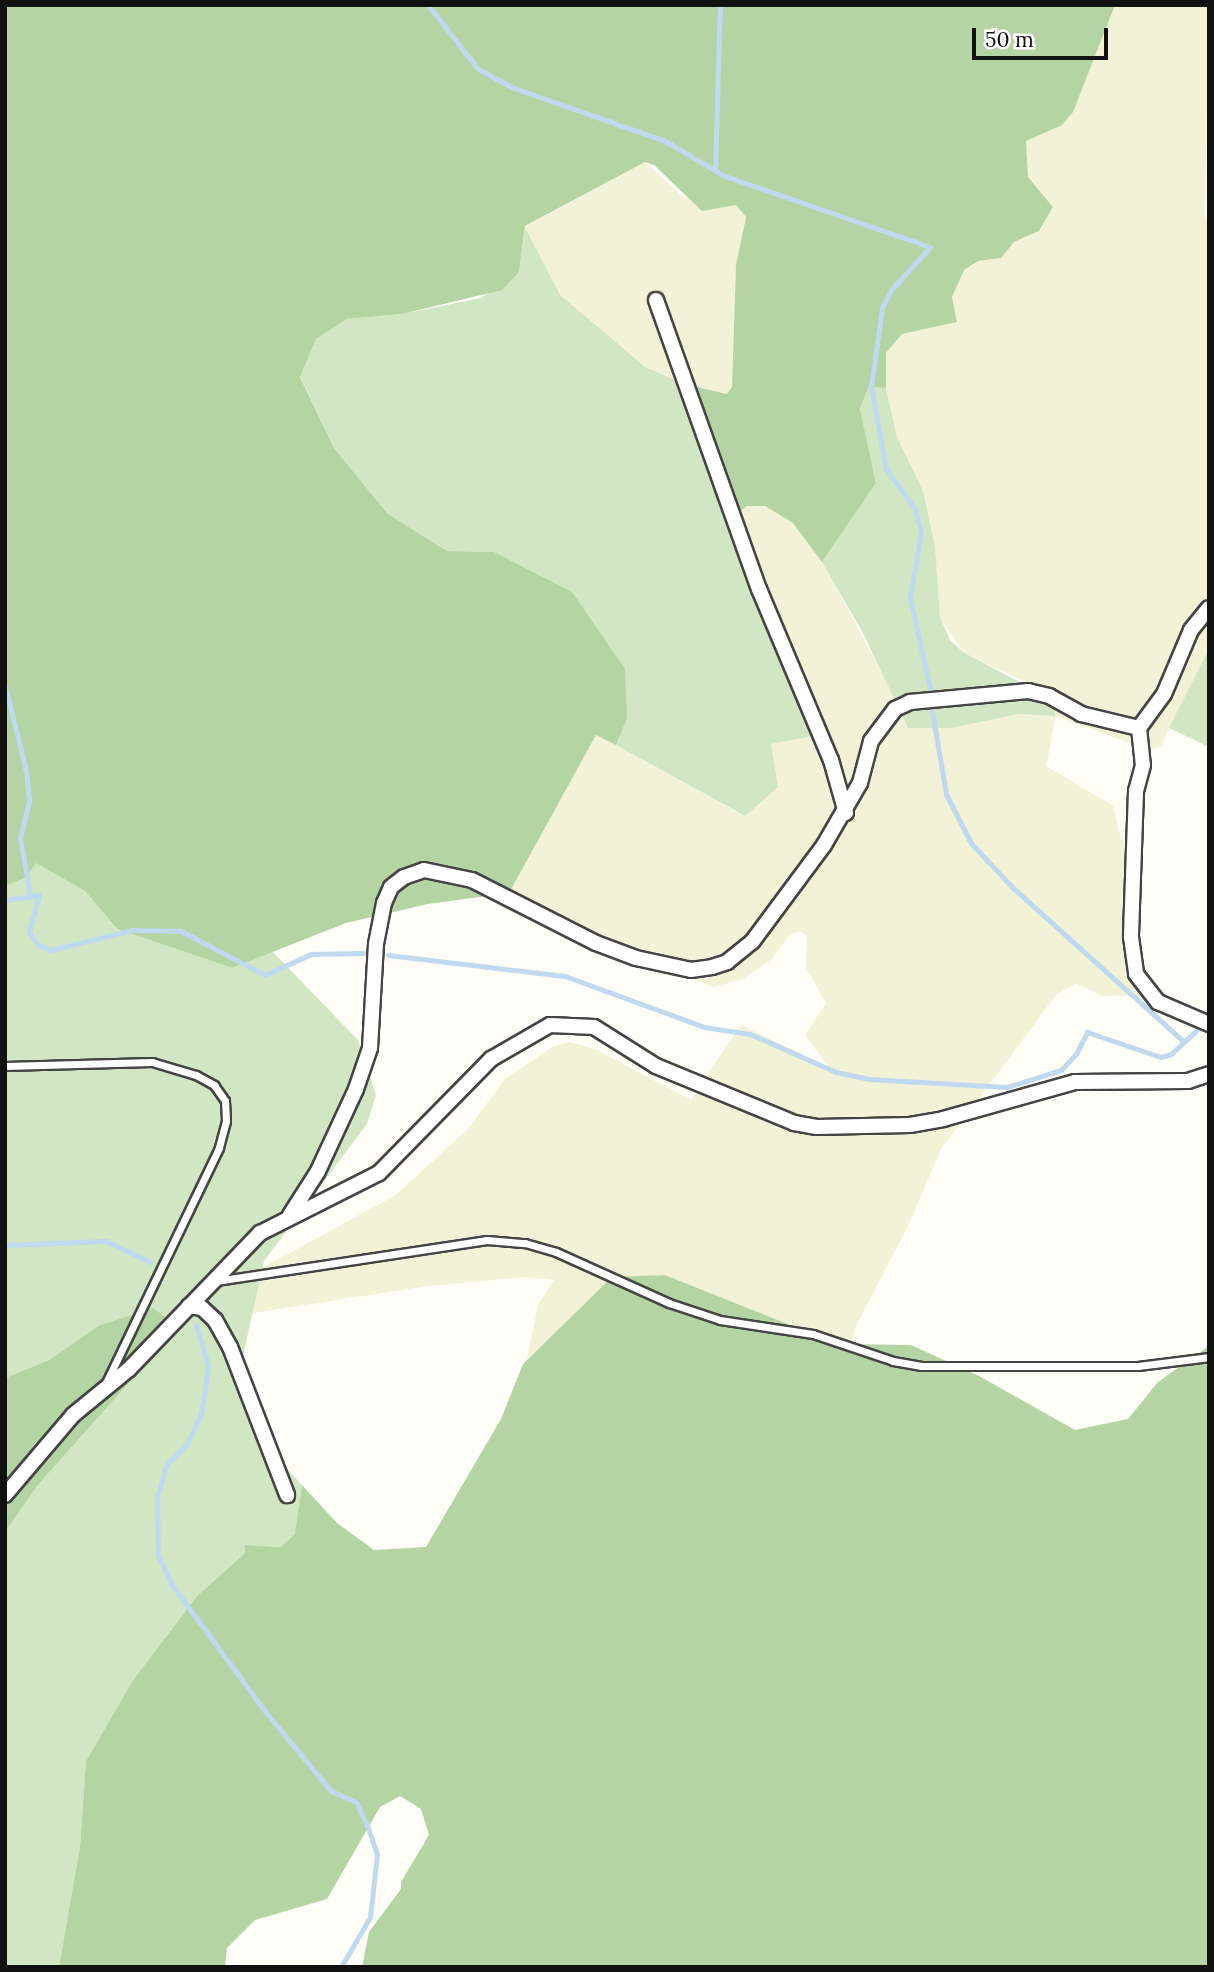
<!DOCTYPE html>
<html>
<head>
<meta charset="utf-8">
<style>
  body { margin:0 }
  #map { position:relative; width:1214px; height:1972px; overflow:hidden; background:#fefdf6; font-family:Lora,serif }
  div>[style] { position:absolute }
  .farmland>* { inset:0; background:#f2f2d7 }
  .green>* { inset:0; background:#d1e6c2 }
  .forest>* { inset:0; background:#b4d5a3 }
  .stream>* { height:5px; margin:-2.5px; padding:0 2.5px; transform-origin:2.5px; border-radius:2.5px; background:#bfd9f0 }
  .roads { filter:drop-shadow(2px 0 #444) drop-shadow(-2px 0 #444) drop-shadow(0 2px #444) drop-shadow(0 -2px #444) }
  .lane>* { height:7px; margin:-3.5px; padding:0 3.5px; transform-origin:3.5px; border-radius:3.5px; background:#fff }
  .street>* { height:14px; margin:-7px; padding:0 7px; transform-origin:7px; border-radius:7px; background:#fff }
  span { translate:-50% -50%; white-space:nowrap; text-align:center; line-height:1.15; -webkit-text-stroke:7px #fff; paint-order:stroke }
  .frame { position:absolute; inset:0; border:7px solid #111; pointer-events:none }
  .scale { position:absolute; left:972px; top:28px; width:136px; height:32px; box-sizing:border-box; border:4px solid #111; border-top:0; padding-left:9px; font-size:21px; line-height:24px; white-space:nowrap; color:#111; -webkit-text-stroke:5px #fff; paint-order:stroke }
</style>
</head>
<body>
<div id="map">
  <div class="farmland">
    <i style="clip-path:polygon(1115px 5px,1209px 5px,1205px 215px,1209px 223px,1209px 649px,1161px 746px,1149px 750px,1056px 716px,1046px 766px,1113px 806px,1120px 835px,1138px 868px,1138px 961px,1147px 995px,1102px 996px,1076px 983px,1056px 995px,941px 1149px,908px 1226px,856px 1326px,851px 1344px,838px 1344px,665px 1275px,612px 1278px,527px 1360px,538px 1305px,554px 1280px,527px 1277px,428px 1286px,252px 1313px,262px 1268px,396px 1195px,469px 1128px,504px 1080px,552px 1047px,569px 1042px,595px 1049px,691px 1100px,741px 1025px,829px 1067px,805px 1035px,826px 1003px,806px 968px,807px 936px,800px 931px,789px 935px,772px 959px,741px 980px,712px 987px,684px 974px,617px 961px,501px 907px,596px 734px,744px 816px,761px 801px,728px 521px,747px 506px,765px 506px,793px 523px,816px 550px,900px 706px,951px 728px,1019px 714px,1055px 716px,1037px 688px,963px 652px,940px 617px,935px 546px,923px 491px,897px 437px,886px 388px,886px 353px,902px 334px,957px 322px,952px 297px,964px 270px,978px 261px,1001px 258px,1014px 242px,1039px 231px,1053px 207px,1028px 177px,1026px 141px,1043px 133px,1085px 77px)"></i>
    <i style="clip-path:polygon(645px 162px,683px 197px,736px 205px,746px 217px,736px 265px,732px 387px,728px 394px,684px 384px,645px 367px,590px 323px,560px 295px,525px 227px)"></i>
  </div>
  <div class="green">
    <i style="clip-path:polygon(525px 227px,560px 295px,645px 367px,684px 384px,823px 734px,771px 744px,778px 787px,745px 816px,616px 745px,627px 719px,494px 552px,447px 551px,388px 514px,334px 448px,300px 376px,316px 339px,347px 319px,402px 314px,481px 298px,519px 272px)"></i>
    <i style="clip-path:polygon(869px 387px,886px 388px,897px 437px,923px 491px,935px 546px,940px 617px,950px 640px,963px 652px,1055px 701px,1055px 716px,1019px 714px,951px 728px,908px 728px,864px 635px,822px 562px,876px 483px,860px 410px)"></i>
    <i style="clip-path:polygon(1209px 649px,1209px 747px,1169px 728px)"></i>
    <i style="clip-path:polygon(35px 862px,85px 891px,117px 929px,232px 968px,272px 951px,358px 1040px,376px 1095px,367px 1124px,264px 1261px,243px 1356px,268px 1449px,302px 1485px,296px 1534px,281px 1547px,246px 1545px,245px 1553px,197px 1596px,133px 1680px,86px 1761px,80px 1846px,59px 1967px,5px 1967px,5px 1532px,38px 1485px,127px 1385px,98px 1326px,49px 1360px,5px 1378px,5px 886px,25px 878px)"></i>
  </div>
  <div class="forest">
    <i style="clip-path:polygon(5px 5px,1115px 5px,1073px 112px,1062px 125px,1026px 141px,1028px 177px,1053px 207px,1039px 231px,1014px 242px,1001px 258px,978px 261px,964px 270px,952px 297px,957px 322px,902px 334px,886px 353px,886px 388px,869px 387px,860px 409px,876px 483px,822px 562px,793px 523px,765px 506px,747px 506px,728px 521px,715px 497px,684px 384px,727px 394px,732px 387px,736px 265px,746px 217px,736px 205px,702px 211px,654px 165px,645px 162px,525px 226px,519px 272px,502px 290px,402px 314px,347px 319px,316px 339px,300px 377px,334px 448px,388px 514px,447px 551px,494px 552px,572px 592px,625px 669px,627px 719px,616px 745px,596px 735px,509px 893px,428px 904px,346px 923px,232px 968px,117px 929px,85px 891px,36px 863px,25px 878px,5px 886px)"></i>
    <i style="clip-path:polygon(665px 1275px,838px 1344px,911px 1345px,979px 1376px,1075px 1430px,1128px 1419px,1158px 1382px,1209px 1346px,1209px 1967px,362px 1967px,369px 1932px,401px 1889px,401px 1882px,429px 1835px,421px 1809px,400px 1796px,380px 1807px,327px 1899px,255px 1920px,227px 1948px,225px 1967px,59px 1967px,80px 1846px,86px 1761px,133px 1680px,197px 1596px,245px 1553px,245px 1545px,281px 1547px,295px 1534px,302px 1485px,337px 1523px,374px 1550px,426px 1547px,501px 1419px,523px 1364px,612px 1277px)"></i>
    <i style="clip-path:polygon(153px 1308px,168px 1319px,151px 1349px,127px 1385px,38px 1485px,5px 1532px,5px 1378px,49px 1360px,98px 1326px)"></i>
  </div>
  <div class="stream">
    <i style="left:428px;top:5px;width:81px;rotate:52deg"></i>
    <i style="left:478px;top:69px;width:41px;rotate:27.8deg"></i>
    <i style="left:514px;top:88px;width:160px;rotate:19.3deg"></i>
    <i style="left:665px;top:141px;width:69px;rotate:30.3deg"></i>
    <i style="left:725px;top:176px;width:217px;rotate:19.1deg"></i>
    <i style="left:930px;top:247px;width:58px;rotate:132.2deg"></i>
    <i style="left:891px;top:290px;width:20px;rotate:117deg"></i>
    <i style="left:882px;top:308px;width:79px;rotate:98deg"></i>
    <i style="left:871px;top:386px;width:84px;rotate:79.8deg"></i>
    <i style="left:886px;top:469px;width:49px;rotate:54.1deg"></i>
    <i style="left:915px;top:509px;width:25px;rotate:76deg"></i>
    <i style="left:921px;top:533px;width:65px;rotate:99.8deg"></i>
    <i style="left:910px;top:597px;width:94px;rotate:77.7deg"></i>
    <i style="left:715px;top:170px;width:165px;rotate:-88.3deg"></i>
    <i style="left:5px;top:686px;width:88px;rotate:76.1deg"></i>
    <i style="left:26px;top:771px;width:31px;rotate:84deg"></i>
    <i style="left:29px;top:802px;width:37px;rotate:104deg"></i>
    <i style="left:20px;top:838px;width:58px;rotate:80deg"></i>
    <i style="left:932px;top:711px;width:84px;rotate:80.4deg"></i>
    <i style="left:946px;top:794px;width:55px;rotate:63deg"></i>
    <i style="left:971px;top:843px;width:60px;rotate:47deg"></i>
    <i style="left:1012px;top:887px;width:230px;rotate:42deg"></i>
    <i style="left:5px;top:900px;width:34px;rotate:-8deg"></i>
    <i style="left:39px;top:895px;width:38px;rotate:105deg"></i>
    <i style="left:29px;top:932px;width:16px;rotate:55deg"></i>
    <i style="left:38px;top:945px;width:14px;rotate:21deg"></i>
    <i style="left:51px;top:950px;width:83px;rotate:-13.9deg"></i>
    <i style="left:132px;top:930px;width:49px;rotate:1.2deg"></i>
    <i style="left:181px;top:931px;width:95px;rotate:27.6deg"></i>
    <i style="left:265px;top:975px;width:51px;rotate:-24.5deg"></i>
    <i style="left:311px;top:954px;width:52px;rotate:-1.1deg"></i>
    <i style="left:388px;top:955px;width:178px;rotate:6.8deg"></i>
    <i style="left:565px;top:976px;width:148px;rotate:20.1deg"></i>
    <i style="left:704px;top:1027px;width:47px;rotate:8.7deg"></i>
    <i style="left:750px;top:1034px;width:94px;rotate:23.8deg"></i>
    <i style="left:836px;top:1072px;width:34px;rotate:12deg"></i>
    <i style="left:869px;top:1079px;width:138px;rotate:3.3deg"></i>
    <i style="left:1007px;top:1087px;width:57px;rotate:-17.5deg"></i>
    <i style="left:1061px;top:1070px;width:22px;rotate:-47deg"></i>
    <i style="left:1076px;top:1054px;width:25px;rotate:-63deg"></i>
    <i style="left:1087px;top:1032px;width:78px;rotate:18.7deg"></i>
    <i style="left:1161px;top:1057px;width:10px;rotate:-17deg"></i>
    <i style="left:1171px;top:1054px;width:35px;rotate:-43deg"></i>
    <i style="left:5px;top:1245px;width:101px;rotate:-2.3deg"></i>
    <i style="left:106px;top:1241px;width:49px;rotate:25.5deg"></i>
    <i style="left:196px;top:1325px;width:42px;rotate:73.3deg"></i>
    <i style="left:208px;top:1365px;width:17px;rotate:97deg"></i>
    <i style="left:206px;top:1382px;width:31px;rotate:99deg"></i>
    <i style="left:201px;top:1413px;width:34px;rotate:114deg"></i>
    <i style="left:187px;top:1444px;width:28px;rotate:136deg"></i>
    <i style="left:167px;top:1463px;width:37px;rotate:106deg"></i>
    <i style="left:157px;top:1499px;width:56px;rotate:89deg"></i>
    <i style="left:158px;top:1555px;width:33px;rotate:65deg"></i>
    <i style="left:172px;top:1585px;width:162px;rotate:53.6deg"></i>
    <i style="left:268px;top:1715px;width:99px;rotate:50.3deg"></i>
    <i style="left:331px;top:1791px;width:27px;rotate:24deg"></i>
    <i style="left:356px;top:1802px;width:29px;rotate:65deg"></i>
    <i style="left:368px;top:1828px;width:28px;rotate:71deg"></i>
    <i style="left:377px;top:1854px;width:63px;rotate:96.3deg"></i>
    <i style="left:370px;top:1917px;width:58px;rotate:120.1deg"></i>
  </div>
  <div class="roads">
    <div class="lane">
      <i style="left:5px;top:1066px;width:147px;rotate:-1.6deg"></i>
      <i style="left:152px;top:1062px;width:46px;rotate:16.5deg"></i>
      <i style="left:196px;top:1075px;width:21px;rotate:29deg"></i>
      <i style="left:214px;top:1085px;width:19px;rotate:55deg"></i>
      <i style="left:225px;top:1101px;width:20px;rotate:87deg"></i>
      <i style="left:226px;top:1121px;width:28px;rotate:105deg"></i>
      <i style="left:219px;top:1148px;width:261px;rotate:115.7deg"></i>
      <i style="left:216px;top:1281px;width:274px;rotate:-8.6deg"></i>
      <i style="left:487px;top:1240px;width:38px;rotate:5deg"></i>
      <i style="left:525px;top:1243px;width:32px;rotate:16deg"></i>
      <i style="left:556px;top:1252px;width:124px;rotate:24.3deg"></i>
      <i style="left:669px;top:1303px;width:54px;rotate:18.4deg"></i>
      <i style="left:720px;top:1320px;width:94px;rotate:8.6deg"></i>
      <i style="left:813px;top:1334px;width:84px;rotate:18.6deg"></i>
      <i style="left:893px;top:1361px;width:29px;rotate:10deg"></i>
      <i style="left:922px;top:1366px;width:216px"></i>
      <i style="left:1138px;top:1366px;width:72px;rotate:-7.2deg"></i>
    </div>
    <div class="street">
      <i style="left:656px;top:300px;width:307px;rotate:70.4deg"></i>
      <i style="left:759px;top:589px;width:186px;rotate:67.2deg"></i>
      <i style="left:831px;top:760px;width:55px;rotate:74.2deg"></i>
      <i style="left:1139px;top:728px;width:37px;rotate:84deg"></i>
      <i style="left:1143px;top:765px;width:27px;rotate:105deg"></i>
      <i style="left:1136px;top:791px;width:146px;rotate:92deg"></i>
      <i style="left:1131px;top:937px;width:37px;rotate:82deg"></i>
      <i style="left:1136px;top:974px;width:36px;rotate:52deg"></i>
      <i style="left:1158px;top:1002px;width:56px;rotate:23.3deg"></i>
      <i style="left:1139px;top:728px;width:42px;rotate:-53.7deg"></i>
      <i style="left:1164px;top:694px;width:69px;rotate:-67.1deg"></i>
      <i style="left:1191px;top:630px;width:28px;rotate:-51deg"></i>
      <i style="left:290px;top:1215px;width:52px;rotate:-57.5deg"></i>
      <i style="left:318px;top:1171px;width:90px;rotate:-65.1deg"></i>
      <i style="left:356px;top:1089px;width:43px;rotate:-71.1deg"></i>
      <i style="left:370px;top:1048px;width:104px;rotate:-86.7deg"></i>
      <i style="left:376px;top:944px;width:42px;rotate:-79deg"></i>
      <i style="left:384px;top:903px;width:17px;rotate:-66deg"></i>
      <i style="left:391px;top:887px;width:16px;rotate:-38deg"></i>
      <i style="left:404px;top:877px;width:21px;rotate:-19deg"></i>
      <i style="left:424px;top:870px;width:49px;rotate:11.8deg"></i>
      <i style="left:472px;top:880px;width:139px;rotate:26.9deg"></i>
      <i style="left:596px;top:943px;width:43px;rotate:20.6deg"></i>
      <i style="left:636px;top:958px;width:56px;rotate:12.3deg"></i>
      <i style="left:691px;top:970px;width:21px;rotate:-8deg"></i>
      <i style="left:712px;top:967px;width:16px;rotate:-18deg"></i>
      <i style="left:727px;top:962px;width:32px;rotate:-39deg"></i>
      <i style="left:752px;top:942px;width:121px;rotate:-53.4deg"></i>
      <i style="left:824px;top:845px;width:72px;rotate:-59.9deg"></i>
      <i style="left:860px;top:783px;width:43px;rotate:-75.3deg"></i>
      <i style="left:871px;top:741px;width:40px;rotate:-53deg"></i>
      <i style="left:895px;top:709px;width:17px;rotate:-25deg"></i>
      <i style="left:910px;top:702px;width:119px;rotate:-5.3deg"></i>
      <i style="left:1028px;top:691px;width:22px;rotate:13deg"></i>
      <i style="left:1049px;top:696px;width:37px;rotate:29deg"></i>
      <i style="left:1081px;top:714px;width:60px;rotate:13.6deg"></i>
      <i style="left:189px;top:1306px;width:13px;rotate:9deg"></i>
      <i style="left:202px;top:1308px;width:18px;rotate:43deg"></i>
      <i style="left:215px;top:1320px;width:31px;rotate:61deg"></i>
      <i style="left:230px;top:1347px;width:159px;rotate:68.9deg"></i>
      <i style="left:5px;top:1495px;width:105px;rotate:-49.6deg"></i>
      <i style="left:73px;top:1415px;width:72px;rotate:-39.4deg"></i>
      <i style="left:129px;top:1369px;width:189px;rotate:-46.1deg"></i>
      <i style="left:260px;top:1233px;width:133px;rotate:-26.8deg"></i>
      <i style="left:379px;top:1173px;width:160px;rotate:-45.5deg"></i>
      <i style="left:491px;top:1059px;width:68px;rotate:-30deg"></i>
      <i style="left:550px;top:1025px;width:44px;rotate:2.6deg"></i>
      <i style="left:594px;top:1027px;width:73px;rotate:32.2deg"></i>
      <i style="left:656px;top:1066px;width:149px;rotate:22.4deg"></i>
      <i style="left:794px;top:1123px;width:23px;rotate:10deg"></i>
      <i style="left:817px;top:1127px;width:93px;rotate:-1.2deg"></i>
      <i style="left:910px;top:1125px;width:34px;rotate:-10deg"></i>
      <i style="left:943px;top:1119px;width:137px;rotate:-15.7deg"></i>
      <i style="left:1075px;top:1082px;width:113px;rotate:-0.5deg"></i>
      <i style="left:1188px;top:1081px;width:22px;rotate:-18deg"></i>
    </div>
  </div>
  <div class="frame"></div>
  <div class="scale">50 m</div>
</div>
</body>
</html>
